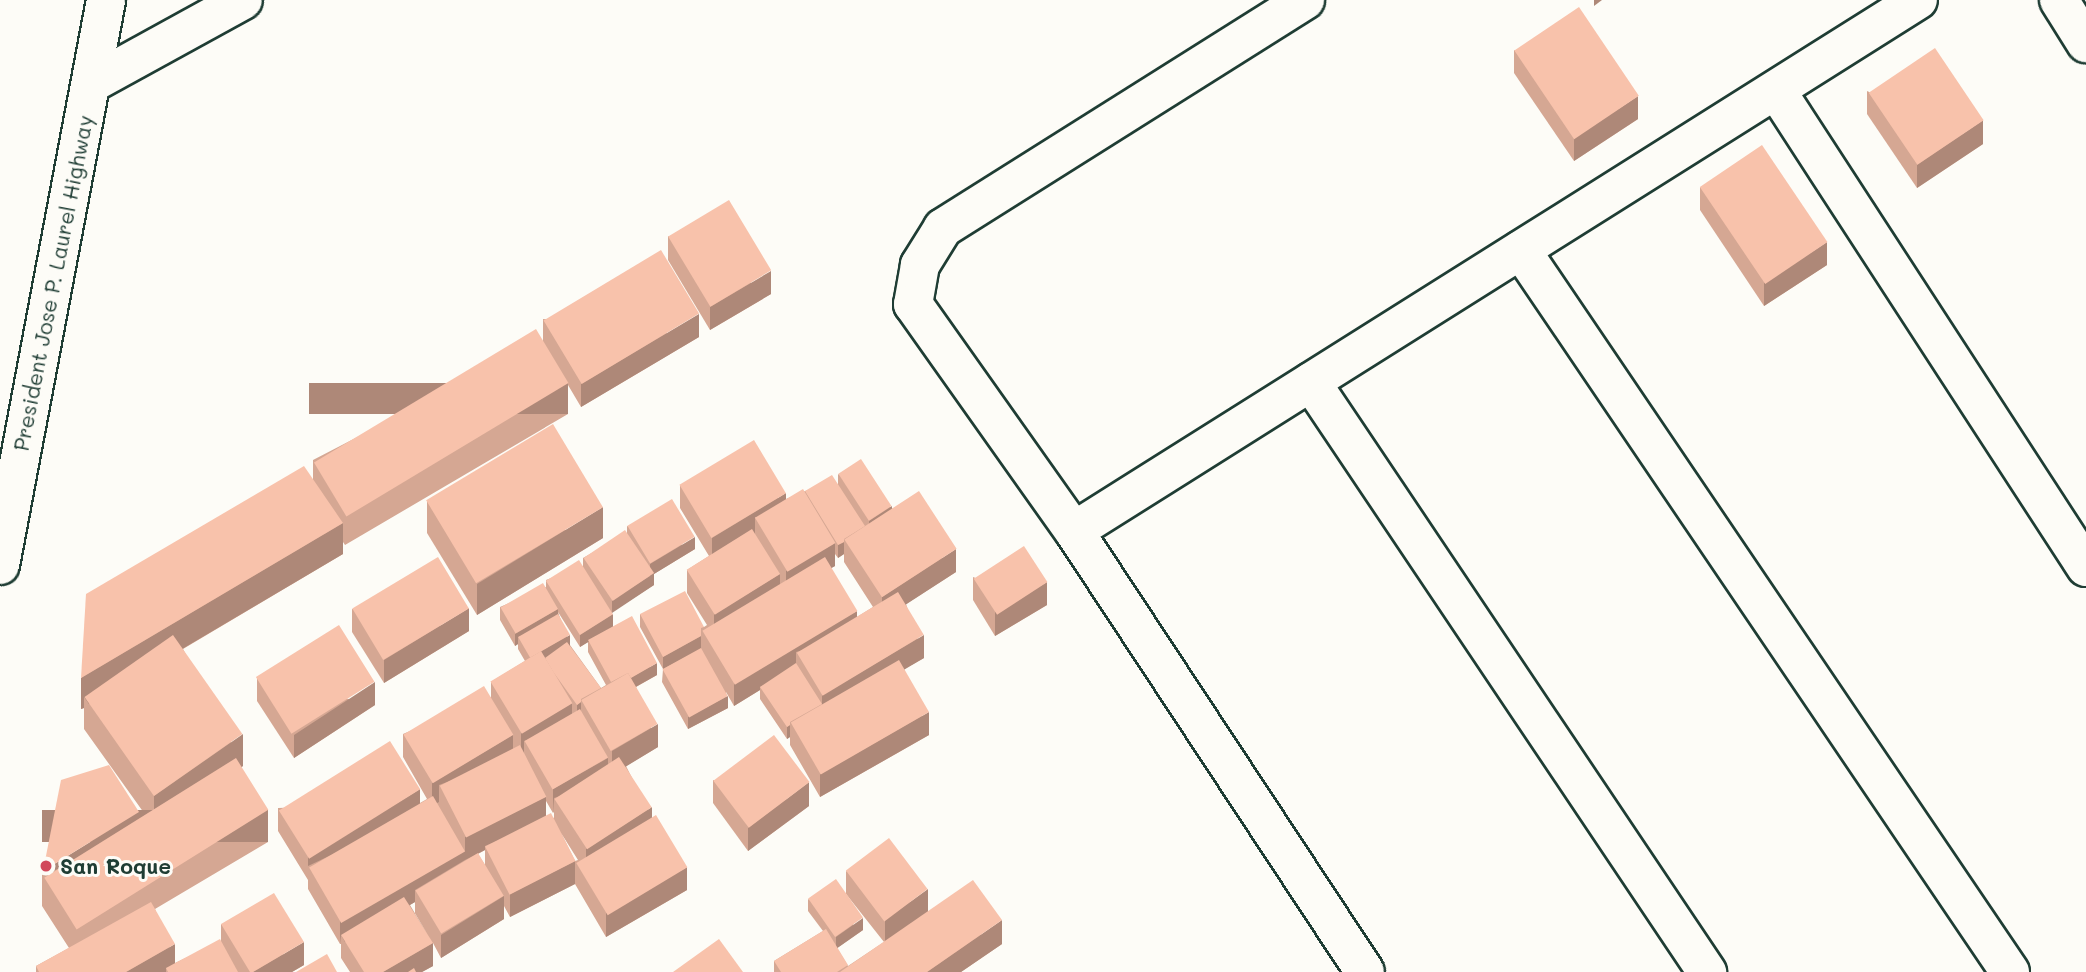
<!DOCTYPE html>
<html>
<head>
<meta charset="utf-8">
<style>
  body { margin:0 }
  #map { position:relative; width:2086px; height:972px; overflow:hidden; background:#fdfcf7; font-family:Mali,sans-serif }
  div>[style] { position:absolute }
  .roads { filter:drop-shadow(2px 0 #1f3d34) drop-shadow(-2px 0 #1f3d34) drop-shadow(0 2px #1f3d34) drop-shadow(0 -2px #1f3d34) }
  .minor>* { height:38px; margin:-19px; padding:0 19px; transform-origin:19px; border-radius:19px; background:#fdfcf7 }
  .trunk>* { height:38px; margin:-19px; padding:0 19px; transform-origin:19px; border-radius:19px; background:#fdfcf7 }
  .wall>* { inset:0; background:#d5a793 }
  .shaded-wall>* { inset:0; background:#ae8878; transform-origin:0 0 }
  .building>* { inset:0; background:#f8c2ab; transform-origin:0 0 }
  .dots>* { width:19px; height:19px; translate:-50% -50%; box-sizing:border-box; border:4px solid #fdfcf7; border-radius:50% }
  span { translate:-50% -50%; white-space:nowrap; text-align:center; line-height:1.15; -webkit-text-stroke:6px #fdfcf7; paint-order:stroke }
  .street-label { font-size:21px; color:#1f3d34 }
  .poi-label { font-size:21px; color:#1f3d34; font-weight:700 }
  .left { translate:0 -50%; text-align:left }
</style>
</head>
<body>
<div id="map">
  <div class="roads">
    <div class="minor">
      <i style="left:1305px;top:0;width:428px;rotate:147.8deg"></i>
      <i style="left:943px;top:228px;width:44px;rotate:121.9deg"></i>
      <i style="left:920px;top:265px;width:40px;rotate:100deg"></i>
      <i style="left:913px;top:304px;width:278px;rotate:54.7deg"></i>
      <i style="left:1074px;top:531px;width:528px;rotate:56.58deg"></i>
      <i style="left:2059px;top:0;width:51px;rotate:57.9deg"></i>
      <i style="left:92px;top:83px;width:172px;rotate:-28.8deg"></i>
      <i style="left:1776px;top:90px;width:569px;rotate:56.98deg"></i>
      <i style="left:1521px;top:250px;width:872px;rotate:55.89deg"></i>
      <i style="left:1311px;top:382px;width:711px;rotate:56.13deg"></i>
      <i style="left:1074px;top:531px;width:997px;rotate:-32.18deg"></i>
    </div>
    <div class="trunk">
      <i style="left:0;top:565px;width:575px;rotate:-79.37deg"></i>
    </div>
  </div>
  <div class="wall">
    <i style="clip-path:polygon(1514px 50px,1638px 119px,1574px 161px,1514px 73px)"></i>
    <i style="clip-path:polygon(1867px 91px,1983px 144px,1917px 188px,1867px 114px)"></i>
    <i style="clip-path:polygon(1700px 187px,1827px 265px,1764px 306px,1700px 210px)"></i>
    <i style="clip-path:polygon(668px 236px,771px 294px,710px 330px,668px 260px)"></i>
    <i style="clip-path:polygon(543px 319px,699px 337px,581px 407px,568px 385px,568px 414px,345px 545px,343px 542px,343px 554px,183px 649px,243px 766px,241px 767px,268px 842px,155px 909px,175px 963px,221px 941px,221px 924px,304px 965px,292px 972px,36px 972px,36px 966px,69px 948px,42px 906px,42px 874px,144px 813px,84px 729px,84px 708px,81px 709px,81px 678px,313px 479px,313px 460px,543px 341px)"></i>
    <i style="clip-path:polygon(evenodd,838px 474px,892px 508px,956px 572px,906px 604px,924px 658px,904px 669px,929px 735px,820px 797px,790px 745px,790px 737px,787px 739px,760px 699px,760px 690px,734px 706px,726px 692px,728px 708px,688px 729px,662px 682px,663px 669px,640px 627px,640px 614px,704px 627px,707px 625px,687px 593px,687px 570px,709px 556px,680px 508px,680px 485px,786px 499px,805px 491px,838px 484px,838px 474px,835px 554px,838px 558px,844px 554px,844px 562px,873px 607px,857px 617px,831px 568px,835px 566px,835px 554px)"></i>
    <i style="clip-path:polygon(427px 501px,603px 538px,477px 615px,427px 533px)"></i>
    <i style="clip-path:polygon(evenodd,627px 526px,695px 549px,654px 574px,654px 585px,612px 612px,613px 627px,657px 675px,636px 687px,658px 747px,626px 766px,652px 818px,687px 890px,606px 937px,575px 884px,510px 917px,504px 906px,504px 919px,441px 958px,433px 943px,433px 966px,422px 972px,350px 972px,341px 958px,341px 944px,340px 944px,308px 889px,308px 879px,308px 880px,278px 831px,278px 808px,420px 803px,427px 799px,403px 757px,403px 734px,491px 697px,491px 682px,525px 661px,518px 649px,518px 644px,515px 646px,500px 620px,500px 607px,546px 587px,546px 580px,583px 566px,583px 558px,627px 533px,627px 526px,558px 612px,580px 647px,588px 642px,588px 652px,606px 685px,601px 688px,570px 645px,558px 612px,627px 526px,546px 801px,553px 813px,554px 812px,554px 818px,546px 816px,546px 801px,627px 526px,561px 833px,578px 860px,575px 861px,561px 833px,627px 526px,485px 850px,485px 865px,478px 854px,485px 850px,627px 526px,415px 902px,415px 914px,428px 935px,410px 905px,415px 902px)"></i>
    <i style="clip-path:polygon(973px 577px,1047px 605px,995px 636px,973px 600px)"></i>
    <i style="clip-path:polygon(352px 609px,469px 631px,384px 683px,352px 632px)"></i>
    <i style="clip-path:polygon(257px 678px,375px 705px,294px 758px,257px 701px)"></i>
    <i style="clip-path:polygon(713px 780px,809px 806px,748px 851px,713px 803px)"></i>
    <i style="clip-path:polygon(846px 871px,928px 911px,1002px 944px,961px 972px,774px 972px,774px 961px,823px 931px,808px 911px,808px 899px,863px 930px,837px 948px,848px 966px,884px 942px,846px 894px)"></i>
  </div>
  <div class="shaded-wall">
    <i style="clip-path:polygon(1594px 0,1602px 0,1594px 6px)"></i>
    <i style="clip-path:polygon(1638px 96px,1638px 119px,1574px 161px,1574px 138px)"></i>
    <i style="clip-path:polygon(1983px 120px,1983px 144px,1917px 188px,1917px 165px)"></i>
    <i style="clip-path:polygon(1827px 242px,1827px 265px,1764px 306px,1764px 283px)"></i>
    <i style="clip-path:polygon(771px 271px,771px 294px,710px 330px,710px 307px)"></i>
    <i style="clip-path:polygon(699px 314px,699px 337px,581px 407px,581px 384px)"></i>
    <i style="left:568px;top:383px;width:31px;height:259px;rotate:90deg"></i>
    <i style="clip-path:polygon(786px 493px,786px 516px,755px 517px,755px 535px,712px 561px,712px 538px)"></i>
    <i style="clip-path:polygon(892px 506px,892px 518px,869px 533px,869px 521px)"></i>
    <i style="clip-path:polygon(603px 507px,603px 538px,477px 615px,477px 584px)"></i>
    <i style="clip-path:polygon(343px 523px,343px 554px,89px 704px,84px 697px,84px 708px,81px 709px,81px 678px)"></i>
    <i style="clip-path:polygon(695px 537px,695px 549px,654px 574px,654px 585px,612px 613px,612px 600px,650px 576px,650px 564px)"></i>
    <i style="clip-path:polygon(844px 542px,844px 554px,838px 558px,838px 545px)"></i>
    <i style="clip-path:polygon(835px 543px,835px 566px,786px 594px,786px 571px)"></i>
    <i style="clip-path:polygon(956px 549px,956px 572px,882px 620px,882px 597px)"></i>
    <i style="clip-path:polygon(780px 574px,780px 597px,714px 637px,714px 614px)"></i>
    <i style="clip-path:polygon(1047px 582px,1047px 605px,995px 636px,995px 612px)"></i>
    <i style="clip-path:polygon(469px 608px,469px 631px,384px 683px,384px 660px)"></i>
    <i style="clip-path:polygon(558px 609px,558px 621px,518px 637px,518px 644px,515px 646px,515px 634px)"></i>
    <i style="clip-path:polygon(857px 611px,857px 634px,796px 652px,796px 669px,760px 687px,760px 690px,734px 706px,734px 682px)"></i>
    <i style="clip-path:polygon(613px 614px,613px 627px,580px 647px,580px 635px)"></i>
    <i style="clip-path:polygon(570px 635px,570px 647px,545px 661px,530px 657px)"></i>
    <i style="clip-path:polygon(924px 635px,924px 658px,822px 718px,822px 695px)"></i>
    <i style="clip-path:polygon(701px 636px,701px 649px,663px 669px,663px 657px)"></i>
    <i style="clip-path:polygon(657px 663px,657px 675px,614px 699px,614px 687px)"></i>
    <i style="clip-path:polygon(375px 682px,375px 705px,294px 758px,294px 735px)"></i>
    <i style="clip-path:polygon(728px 696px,728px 708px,688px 729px,688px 717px)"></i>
    <i style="clip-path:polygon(581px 702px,581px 714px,577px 717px,577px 705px)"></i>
    <i style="clip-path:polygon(572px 703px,572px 726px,524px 741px,524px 754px,521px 756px,521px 733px)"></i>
    <i style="clip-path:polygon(929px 712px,929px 735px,820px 797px,820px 774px)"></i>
    <i style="clip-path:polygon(658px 724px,658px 747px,612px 775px,612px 751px)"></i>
    <i style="clip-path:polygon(790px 725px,790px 737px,787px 739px,787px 727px)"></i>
    <i style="clip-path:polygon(243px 734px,243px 766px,154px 828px,154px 796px)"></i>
    <i style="clip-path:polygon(513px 735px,513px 758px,439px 785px,439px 802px,432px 806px,432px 783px)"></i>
    <i style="clip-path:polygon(608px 758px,608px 781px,554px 798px,553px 813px,553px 789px)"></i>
    <i style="clip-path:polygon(809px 782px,809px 806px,748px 851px,748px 828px)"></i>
    <i style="clip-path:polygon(420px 789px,420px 813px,308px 866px,308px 880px,308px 857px)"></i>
    <i style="clip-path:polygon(546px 797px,546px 820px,485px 846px,485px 850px,465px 860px,415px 890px,415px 902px,345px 942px,341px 935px,340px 944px,340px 921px,465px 851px,465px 837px)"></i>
    <i style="clip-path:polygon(652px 807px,652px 830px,586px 872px,586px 849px)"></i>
    <i style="left:268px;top:810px;width:32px;height:226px;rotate:90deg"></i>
    <i style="clip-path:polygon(139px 812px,139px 836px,43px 875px,43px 871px)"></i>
    <i style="clip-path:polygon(575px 861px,575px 884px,510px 917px,510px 894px)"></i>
    <i style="clip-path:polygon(687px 867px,687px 890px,606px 937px,606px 913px)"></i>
    <i style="clip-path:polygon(928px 889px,928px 912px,885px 944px,885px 920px)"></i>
    <i style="clip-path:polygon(504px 896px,504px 919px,441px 958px,441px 935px)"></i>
    <i style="clip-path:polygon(863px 918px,863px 930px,836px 949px,836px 937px)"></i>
    <i style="clip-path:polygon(1002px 920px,1002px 944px,961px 972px,927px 972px)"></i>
    <i style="clip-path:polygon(304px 942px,304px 965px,292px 972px,253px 972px)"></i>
    <i style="clip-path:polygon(433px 943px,433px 966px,422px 972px,383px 972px)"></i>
    <i style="clip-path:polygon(175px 944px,175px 967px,166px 968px,166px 972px,126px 972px)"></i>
  </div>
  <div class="building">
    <i style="left:1579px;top:7px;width:107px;height:78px;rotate:56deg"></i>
    <i style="left:1935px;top:48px;width:87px;height:80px;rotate:56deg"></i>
    <i style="left:1762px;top:145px;width:117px;height:75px;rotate:56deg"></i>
    <i style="left:729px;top:200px;width:82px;height:71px;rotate:59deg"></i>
    <i style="left:661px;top:250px;width:74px;height:137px;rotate:59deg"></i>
    <i style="left:536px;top:329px;width:63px;height:259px;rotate:59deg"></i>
    <i style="left:553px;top:424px;width:97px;height:148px;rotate:59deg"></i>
    <i style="left:754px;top:440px;width:62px;height:87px;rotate:59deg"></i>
    <i style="left:861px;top:459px;width:56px;height:27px;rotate:57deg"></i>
    <i style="clip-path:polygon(304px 466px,343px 523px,81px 678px,86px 594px)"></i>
    <i style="clip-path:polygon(832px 475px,865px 526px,844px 539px,844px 542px,838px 545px,805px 491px)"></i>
    <i style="left:803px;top:489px;width:63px;height:56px;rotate:59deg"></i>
    <i style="left:919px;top:491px;width:69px;height:89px;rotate:57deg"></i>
    <i style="left:672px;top:499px;width:44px;height:52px;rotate:59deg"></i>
    <i style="left:752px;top:529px;width:53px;height:77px;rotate:58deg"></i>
    <i style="left:625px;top:530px;width:52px;height:50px;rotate:56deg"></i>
    <i style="left:1024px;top:546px;width:43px;height:60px;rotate:57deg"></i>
    <i style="left:438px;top:557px;width:60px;height:100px;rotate:59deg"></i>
    <i style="left:825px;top:557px;width:63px;height:143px;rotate:59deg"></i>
    <i style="left:579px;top:560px;width:64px;height:39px;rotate:58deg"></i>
    <i style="left:543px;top:583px;width:30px;height:49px;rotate:60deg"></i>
    <i style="clip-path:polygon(685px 591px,704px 627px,701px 628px,701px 636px,663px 657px,640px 614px)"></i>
    <i style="left:898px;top:592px;width:50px;height:118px;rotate:59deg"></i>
    <i style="left:558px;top:614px;width:24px;height:46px;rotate:60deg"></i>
    <i style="clip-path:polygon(632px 616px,657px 663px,631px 678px,628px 673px,611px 682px,588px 640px)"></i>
    <i style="left:339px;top:625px;width:67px;height:98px;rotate:58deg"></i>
    <i style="left:173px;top:635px;width:121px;height:108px;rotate:55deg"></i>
    <i style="clip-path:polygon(567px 642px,601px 688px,581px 699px,581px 702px,577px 705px,554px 673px,545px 658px)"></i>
    <i style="left:701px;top:648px;width:55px;height:44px;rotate:61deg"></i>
    <i style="left:541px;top:651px;width:61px;height:59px;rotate:59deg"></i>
    <i style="left:899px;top:660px;width:60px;height:125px;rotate:60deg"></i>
    <i style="clip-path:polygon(796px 663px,822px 704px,790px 722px,790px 725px,787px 727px,760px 687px)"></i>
    <i style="left:628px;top:673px;width:59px;height:54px;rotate:60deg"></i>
    <i style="left:484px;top:686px;width:57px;height:94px;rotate:59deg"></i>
    <i style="left:580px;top:709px;width:56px;height:64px;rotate:60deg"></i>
    <i style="left:774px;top:735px;width:59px;height:76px;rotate:53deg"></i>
    <i style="left:390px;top:741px;width:57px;height:131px;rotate:58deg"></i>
    <i style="left:520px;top:745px;width:58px;height:90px;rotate:63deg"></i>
    <i style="left:619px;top:757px;width:60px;height:77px;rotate:57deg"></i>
    <i style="left:236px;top:758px;width:61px;height:226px;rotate:58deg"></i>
    <i style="clip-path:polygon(109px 765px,139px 812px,43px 871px,61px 780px)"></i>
    <i style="left:433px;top:796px;width:64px;height:143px;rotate:60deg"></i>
    <i style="left:551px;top:813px;width:54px;height:74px;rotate:63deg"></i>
    <i style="left:656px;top:815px;width:61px;height:93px;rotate:59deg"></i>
    <i style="left:889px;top:838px;width:64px;height:54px;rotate:53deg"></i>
    <i style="left:478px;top:853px;width:50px;height:73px;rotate:59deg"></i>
    <i style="left:836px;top:879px;width:47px;height:34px;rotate:55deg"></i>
    <i style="clip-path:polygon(973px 880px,1002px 920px,927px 972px,840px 972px)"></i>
    <i style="clip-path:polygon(274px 893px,304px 942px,253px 972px,250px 972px,221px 924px)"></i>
    <i style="clip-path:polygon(404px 897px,433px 943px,383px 972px,364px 972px,341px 935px)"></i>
    <i style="clip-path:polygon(151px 902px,175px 944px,126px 972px,39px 972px,36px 966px)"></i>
    <i style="clip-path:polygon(826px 929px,848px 965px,837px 972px,781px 972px,774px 961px)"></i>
    <i style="clip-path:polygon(220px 939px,238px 972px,168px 972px,166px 968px)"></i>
    <i style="clip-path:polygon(719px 939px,743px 972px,673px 972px)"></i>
    <i style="clip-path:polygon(327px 954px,337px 972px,296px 972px)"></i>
    <i style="clip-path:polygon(414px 968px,416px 972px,408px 972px)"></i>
  </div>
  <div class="dots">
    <i style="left:46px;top:866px;background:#d1495b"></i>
  </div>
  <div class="street-label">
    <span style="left:53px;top:283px;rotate:-79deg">President Jose P. Laurel Highway</span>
  </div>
  <div class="poi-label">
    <span class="left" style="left:60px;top:866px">San Roque</span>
  </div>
</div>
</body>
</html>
